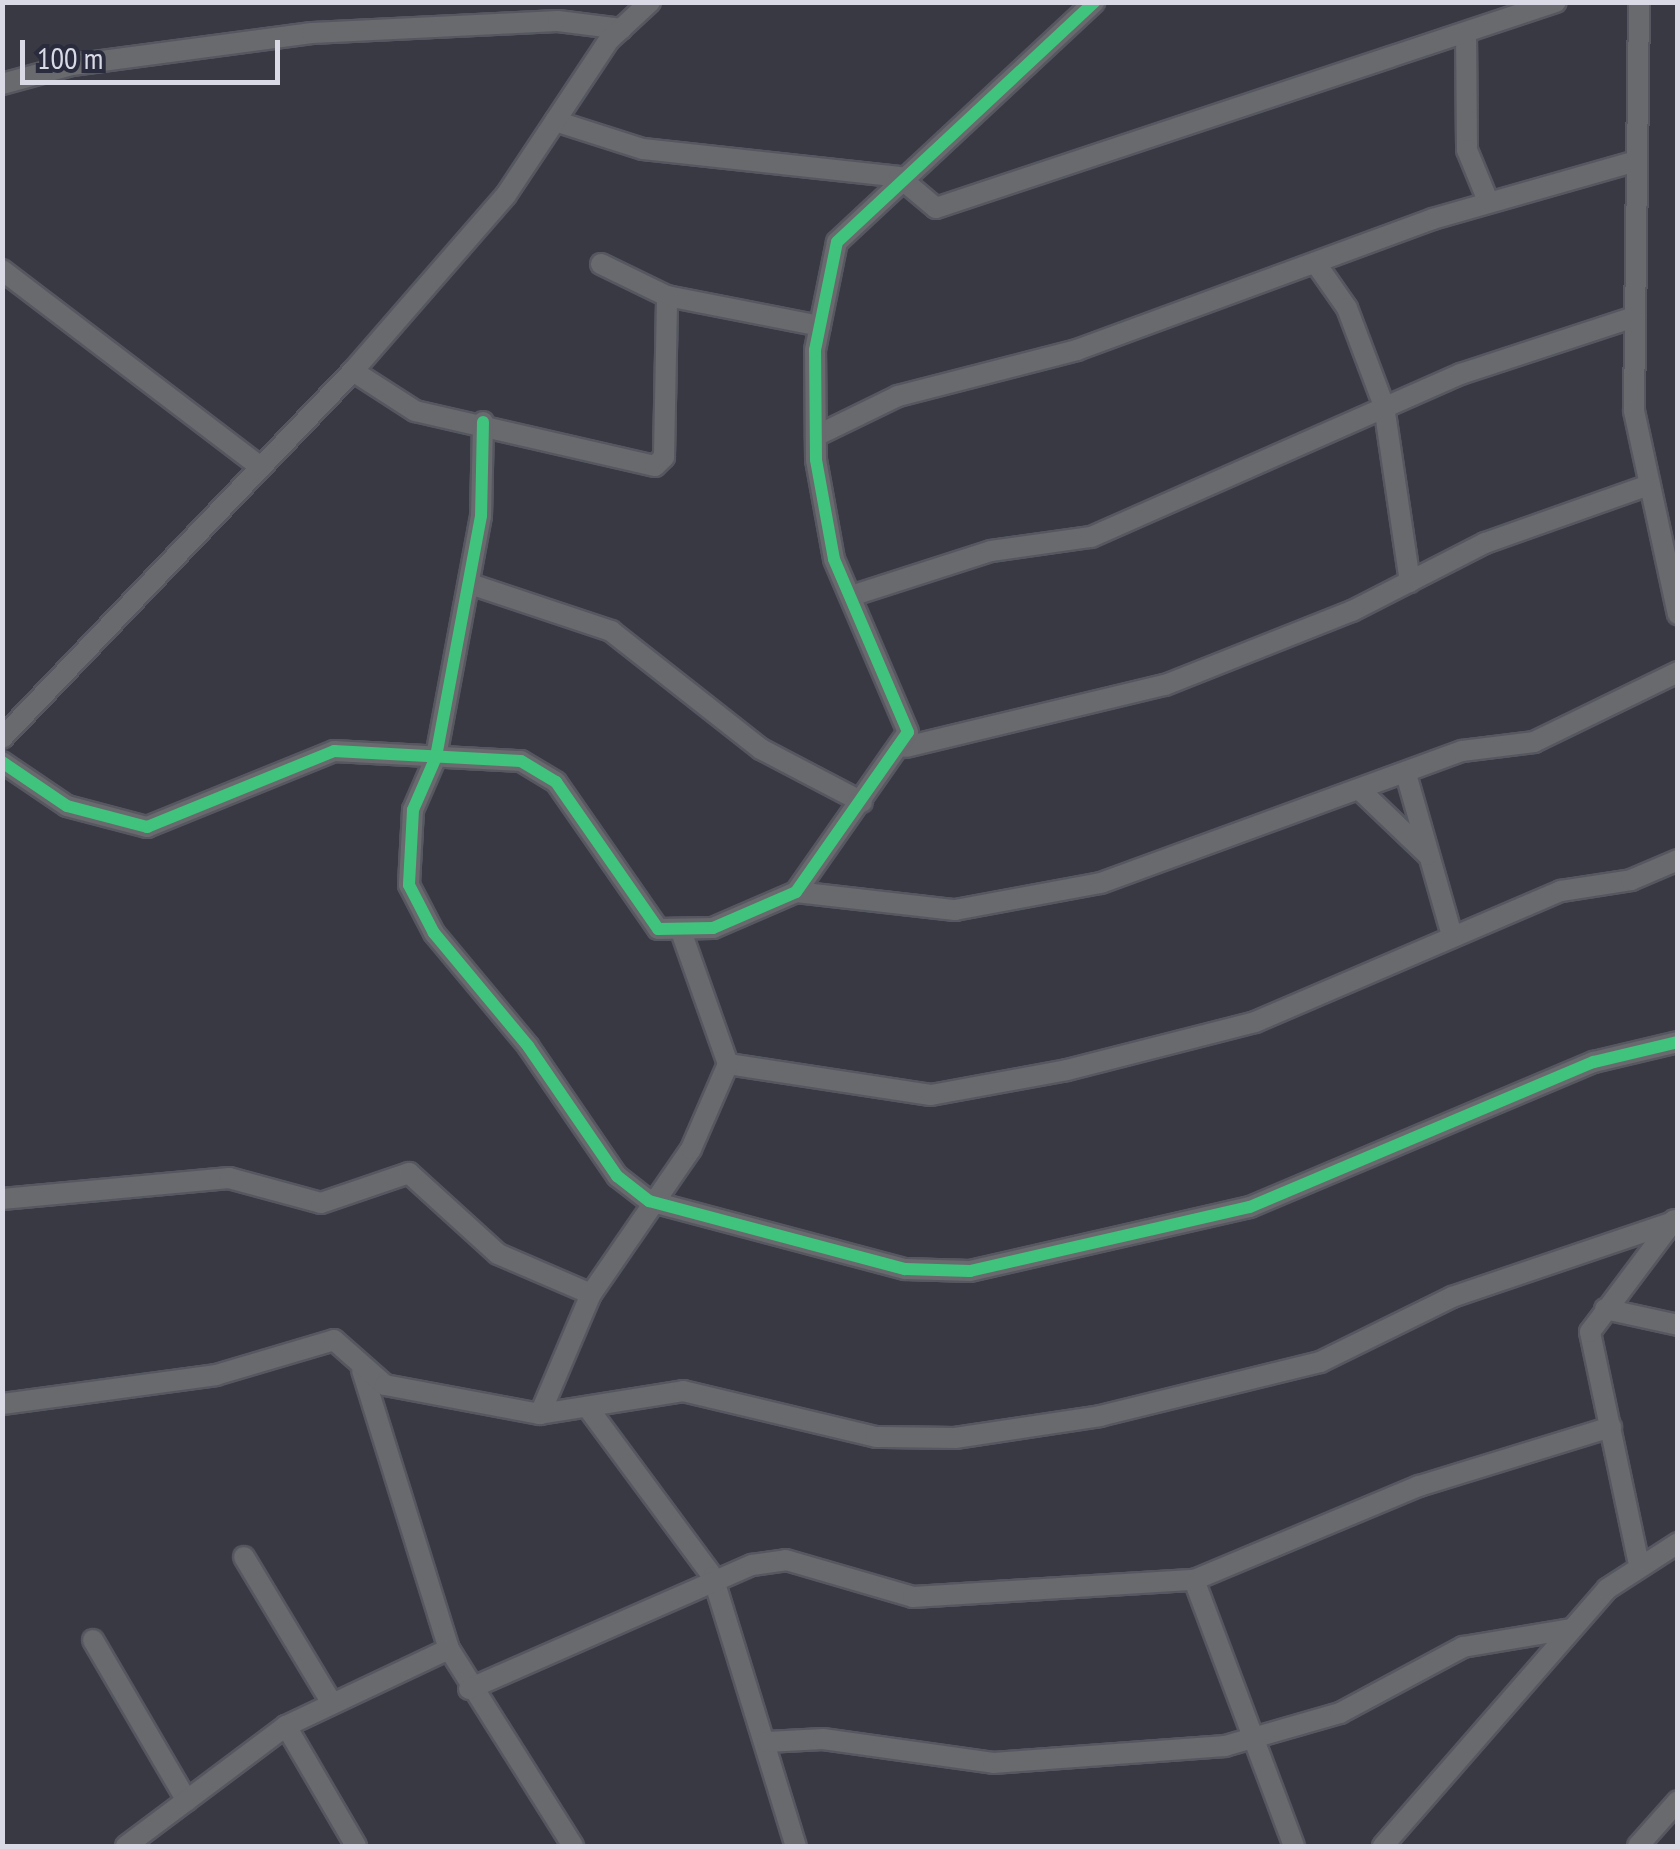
<!DOCTYPE html>
<html>
<head>
<meta charset="utf-8">
<style>
  body { margin:0 }
  #map { position:relative; width:1680px; height:1849px; overflow:hidden; background:#383943; font-family:"PT Sans Narrow",sans-serif }
  div>[style] { position:absolute }
  .roads { filter:drop-shadow(2px 0 #565760) drop-shadow(-2px 0 #565760) drop-shadow(0 2px #565760) drop-shadow(0 -2px #565760) }
  .minor>* { height:20px; margin:-10px; padding:0 10px; transform-origin:10px; border-radius:10px; background:#686a6e }
  .cycleway>* { height:12px; margin:-6px; padding:0 6px; transform-origin:6px; border-radius:6px; background:#40c37c }
  span { translate:-50% -50%; white-space:nowrap; text-align:center; line-height:1.15; -webkit-text-stroke:8px #2a2b3c; paint-order:stroke }
  .frame { position:absolute; inset:0; border:5px solid #d9dae6; pointer-events:none }
  .scale { position:absolute; left:20px; top:40px; width:260px; height:45px; box-sizing:border-box; border:5px solid #d9dae6; border-top:0; padding-left:12px; font-size:30px; line-height:35px; white-space:nowrap; color:#d9dae6; -webkit-text-stroke:8px #2a2b3c; paint-order:stroke }
</style>
</head>
<body>
<div id="map">
  <div class="roads">
    <div class="minor">
      <i style="left:1639px;top:2px;width:409px;rotate:90.7deg"></i>
      <i style="left:1634px;top:411px;width:208px;rotate:77.8deg"></i>
      <i style="left:1466px;top:33px;width:117px;rotate:89.5deg"></i>
      <i style="left:1467px;top:150px;width:55px;rotate:67.6deg"></i>
      <i style="left:2px;top:84px;width:73px;rotate:-15.2deg"></i>
      <i style="left:72px;top:65px;width:242px;rotate:-7.6deg"></i>
      <i style="left:312px;top:33px;width:246px;rotate:-2.8deg"></i>
      <i style="left:558px;top:21px;width:64px;rotate:7.2deg"></i>
      <i style="left:555px;top:121px;width:92px;rotate:17.7deg"></i>
      <i style="left:643px;top:149px;width:258px;rotate:6.2deg"></i>
      <i style="left:899px;top:177px;width:48px;rotate:40deg"></i>
      <i style="left:936px;top:208px;width:653px;rotate:-18.38deg"></i>
      <i style="left:601px;top:264px;width:73px;rotate:25.9deg"></i>
      <i style="left:667px;top:296px;width:156px;rotate:11.1deg"></i>
      <i style="left:1319px;top:268px;width:49px;rotate:55deg"></i>
      <i style="left:1347px;top:308px;width:105px;rotate:69.3deg"></i>
      <i style="left:1384px;top:406px;width:178px;rotate:81.6deg"></i>
      <i style="left:2px;top:270px;width:322px;rotate:37.3deg"></i>
      <i style="left:353px;top:371px;width:74px;rotate:32.8deg"></i>
      <i style="left:415px;top:411px;width:246px;rotate:12.9deg"></i>
      <i style="left:655px;top:466px;width:13px;rotate:-45deg"></i>
      <i style="left:664px;top:457px;width:161px;rotate:-88.9deg"></i>
      <i style="left:483px;top:422px;width:94px;rotate:91.2deg"></i>
      <i style="left:481px;top:516px;width:245px;rotate:100.6deg"></i>
      <i style="left:436px;top:757px;width:58px;rotate:113.5deg"></i>
      <i style="left:413px;top:810px;width:75px;rotate:93.1deg"></i>
      <i style="left:409px;top:885px;width:54px;rotate:62.5deg"></i>
      <i style="left:434px;top:933px;width:147px;rotate:50.2deg"></i>
      <i style="left:528px;top:1046px;width:158px;rotate:55.6deg"></i>
      <i style="left:617px;top:1176px;width:41px;rotate:38deg"></i>
      <i style="left:649px;top:1201px;width:265px;rotate:14.9deg"></i>
      <i style="left:905px;top:1269px;width:65px;rotate:1.8deg"></i>
      <i style="left:970px;top:1271px;width:287px;rotate:-12.9deg"></i>
      <i style="left:1250px;top:1207px;width:373px;rotate:-22.9deg"></i>
      <i style="left:1594px;top:1062px;width:86px;rotate:-13.4deg"></i>
      <i style="left:816px;top:436px;width:91px;rotate:-26deg"></i>
      <i style="left:898px;top:396px;width:185px;rotate:-14.4deg"></i>
      <i style="left:1077px;top:350px;width:379px;rotate:-20.2deg"></i>
      <i style="left:1433px;top:219px;width:211px;rotate:-15.9deg"></i>
      <i style="left:470px;top:584px;width:149px;rotate:18.4deg"></i>
      <i style="left:611px;top:631px;width:191px;rotate:38.2deg"></i>
      <i style="left:761px;top:749px;width:114px;rotate:27.7deg"></i>
      <i style="left:851px;top:596px;width:147px;rotate:-17.8deg"></i>
      <i style="left:991px;top:551px;width:101px;rotate:-8deg"></i>
      <i style="left:1091px;top:537px;width:404px;rotate:-23.8deg"></i>
      <i style="left:1461px;top:374px;width:182px;rotate:-18.2deg"></i>
      <i style="left:2px;top:738px;width:508px;rotate:-46.28deg"></i>
      <i style="left:353px;top:371px;width:233px;rotate:-49deg"></i>
      <i style="left:506px;top:195px;width:186px;rotate:-56.4deg"></i>
      <i style="left:609px;top:40px;width:56px;rotate:-42.8deg"></i>
      <i style="left:906px;top:747px;width:266px;rotate:-13.5deg"></i>
      <i style="left:1165px;top:685px;width:201px;rotate:-21.6deg"></i>
      <i style="left:1352px;top:611px;width:149px;rotate:-27.1deg"></i>
      <i style="left:1485px;top:543px;width:171px;rotate:-19.5deg"></i>
      <i style="left:2px;top:762px;width:78px;rotate:34.1deg"></i>
      <i style="left:67px;top:806px;width:83px;rotate:14.7deg"></i>
      <i style="left:147px;top:827px;width:202px;rotate:-22.1deg"></i>
      <i style="left:334px;top:751px;width:187px;rotate:3.1deg"></i>
      <i style="left:521px;top:761px;width:41px;rotate:31deg"></i>
      <i style="left:556px;top:782px;width:179px;rotate:55.2deg"></i>
      <i style="left:658px;top:929px;width:55px;rotate:-1deg"></i>
      <i style="left:713px;top:928px;width:90px;rotate:-23.4deg"></i>
      <i style="left:796px;top:892px;width:195px;rotate:-55deg"></i>
      <i style="left:908px;top:732px;width:188px;rotate:-113.2deg"></i>
      <i style="left:834px;top:559px;width:101px;rotate:-100.3deg"></i>
      <i style="left:816px;top:460px;width:110px;rotate:-90.5deg"></i>
      <i style="left:815px;top:350px;width:110px;rotate:-78.5deg"></i>
      <i style="left:837px;top:242px;width:352px;rotate:-43deg"></i>
      <i style="left:1406px;top:774px;width:168px;rotate:74.1deg"></i>
      <i style="left:1360px;top:790px;width:94px;rotate:43.7deg"></i>
      <i style="left:796px;top:892px;width:160px;rotate:6.5deg"></i>
      <i style="left:955px;top:910px;width:148px;rotate:-10.5deg"></i>
      <i style="left:1101px;top:883px;width:384px;rotate:-20.1deg"></i>
      <i style="left:1462px;top:751px;width:73px;rotate:-7.1deg"></i>
      <i style="left:1534px;top:742px;width:160px;rotate:-25.9deg"></i>
      <i style="left:728px;top:1064px;width:205px;rotate:8.7deg"></i>
      <i style="left:931px;top:1095px;width:138px;rotate:-10.4deg"></i>
      <i style="left:1067px;top:1070px;width:194px;rotate:-14.3deg"></i>
      <i style="left:1255px;top:1022px;width:333px;rotate:-23.2deg"></i>
      <i style="left:1561px;top:891px;width:71px;rotate:-8.9deg"></i>
      <i style="left:1631px;top:880px;width:51px;rotate:-23.1deg"></i>
      <i style="left:2px;top:1199px;width:228px;rotate:-5.3deg"></i>
      <i style="left:229px;top:1178px;width:95px;rotate:15.2deg"></i>
      <i style="left:321px;top:1203px;width:93px;rotate:-18.8deg"></i>
      <i style="left:409px;top:1173px;width:120px;rotate:42.3deg"></i>
      <i style="left:498px;top:1254px;width:101px;rotate:23.3deg"></i>
      <i style="left:1605px;top:1309px;width:75px;rotate:12.4deg"></i>
      <i style="left:362px;top:1370px;width:292px;rotate:72.7deg"></i>
      <i style="left:449px;top:1649px;width:233px;rotate:57.8deg"></i>
      <i style="left:2px;top:1404px;width:216px;rotate:-7.7deg"></i>
      <i style="left:216px;top:1375px;width:123px;rotate:-16.5deg"></i>
      <i style="left:334px;top:1340px;width:68px;rotate:41.4deg"></i>
      <i style="left:385px;top:1385px;width:158px;rotate:10.6deg"></i>
      <i style="left:540px;top:1414px;width:145px;rotate:-9.1deg"></i>
      <i style="left:683px;top:1391px;width:198px;rotate:13.4deg"></i>
      <i style="left:876px;top:1437px;width:79px;rotate:0.7deg"></i>
      <i style="left:955px;top:1438px;width:147px;rotate:-8.6deg"></i>
      <i style="left:1100px;top:1416px;width:227px;rotate:-13.8deg"></i>
      <i style="left:1320px;top:1362px;width:147px;rotate:-26.2deg"></i>
      <i style="left:1452px;top:1297px;width:233px;rotate:-18.7deg"></i>
      <i style="left:591px;top:1412px;width:205px;rotate:53.5deg"></i>
      <i style="left:713px;top:1577px;width:282px;rotate:72.9deg"></i>
      <i style="left:540px;top:1414px;width:130px;rotate:-67deg"></i>
      <i style="left:591px;top:1294px;width:176px;rotate:-55.4deg"></i>
      <i style="left:691px;top:1149px;width:93px;rotate:-66.5deg"></i>
      <i style="left:728px;top:1064px;width:138px;rotate:-109.5deg"></i>
      <i style="left:244px;top:1557px;width:167px;rotate:59deg"></i>
      <i style="left:1638px;top:1560px;width:233px;rotate:-101.9deg"></i>
      <i style="left:1590px;top:1332px;width:140px;rotate:-53.1deg"></i>
      <i style="left:1194px;top:1580px;width:284px;rotate:69.4deg"></i>
      <i style="left:93px;top:1640px;width:186px;rotate:59.7deg"></i>
      <i style="left:469px;top:1689px;width:309px;rotate:-23.7deg"></i>
      <i style="left:752px;top:1565px;width:34px;rotate:-8deg"></i>
      <i style="left:786px;top:1560px;width:132px;rotate:16.2deg"></i>
      <i style="left:913px;top:1597px;width:282px;rotate:-3.5deg"></i>
      <i style="left:1194px;top:1580px;width:244px;rotate:-22.7deg"></i>
      <i style="left:1419px;top:1486px;width:201px;rotate:-17.1deg"></i>
      <i style="left:286px;top:1726px;width:139px;rotate:59.7deg"></i>
      <i style="left:767px;top:1742px;width:56px;rotate:-3.1deg"></i>
      <i style="left:823px;top:1739px;width:172px;rotate:8deg"></i>
      <i style="left:993px;top:1763px;width:233px;rotate:-4.2deg"></i>
      <i style="left:1225px;top:1746px;width:120px;rotate:-16deg"></i>
      <i style="left:1340px;top:1713px;width:140px;rotate:-28.2deg"></i>
      <i style="left:1463px;top:1647px;width:109px;rotate:-9.5deg"></i>
      <i style="left:126px;top:1846px;width:200px;rotate:-36.9deg"></i>
      <i style="left:286px;top:1726px;width:180px;rotate:-25.3deg"></i>
      <i style="left:1383px;top:1846px;width:341px;rotate:-48.9deg"></i>
      <i style="left:1607px;top:1589px;width:85px;rotate:-32.9deg"></i>
      <i style="left:1638px;top:1846px;width:60px;rotate:-48.4deg"></i>
    </div>
  </div>
  <div class="cycleway">
    <i style="left:483px;top:422px;width:94px;rotate:91.2deg"></i>
    <i style="left:481px;top:516px;width:245px;rotate:100.6deg"></i>
    <i style="left:436px;top:757px;width:58px;rotate:113.5deg"></i>
    <i style="left:413px;top:810px;width:75px;rotate:93.1deg"></i>
    <i style="left:409px;top:885px;width:54px;rotate:62.5deg"></i>
    <i style="left:434px;top:933px;width:147px;rotate:50.2deg"></i>
    <i style="left:528px;top:1046px;width:158px;rotate:55.6deg"></i>
    <i style="left:617px;top:1176px;width:41px;rotate:38deg"></i>
    <i style="left:649px;top:1201px;width:265px;rotate:14.9deg"></i>
    <i style="left:905px;top:1269px;width:65px;rotate:1.8deg"></i>
    <i style="left:970px;top:1271px;width:287px;rotate:-12.9deg"></i>
    <i style="left:1250px;top:1207px;width:373px;rotate:-22.9deg"></i>
    <i style="left:1594px;top:1062px;width:86px;rotate:-13.4deg"></i>
    <i style="left:2px;top:762px;width:78px;rotate:34.1deg"></i>
    <i style="left:67px;top:806px;width:83px;rotate:14.7deg"></i>
    <i style="left:147px;top:827px;width:202px;rotate:-22.1deg"></i>
    <i style="left:334px;top:751px;width:187px;rotate:3.1deg"></i>
    <i style="left:521px;top:761px;width:41px;rotate:31deg"></i>
    <i style="left:556px;top:782px;width:179px;rotate:55.2deg"></i>
    <i style="left:658px;top:929px;width:55px;rotate:-1deg"></i>
    <i style="left:713px;top:928px;width:90px;rotate:-23.4deg"></i>
    <i style="left:796px;top:892px;width:195px;rotate:-55deg"></i>
    <i style="left:908px;top:732px;width:188px;rotate:-113.2deg"></i>
    <i style="left:834px;top:559px;width:101px;rotate:-100.3deg"></i>
    <i style="left:816px;top:460px;width:110px;rotate:-90.5deg"></i>
    <i style="left:815px;top:350px;width:110px;rotate:-78.5deg"></i>
    <i style="left:837px;top:242px;width:352px;rotate:-43deg"></i>
  </div>
  <div class="frame"></div>
  <div class="scale">100 m</div>
</div>
</body>
</html>
